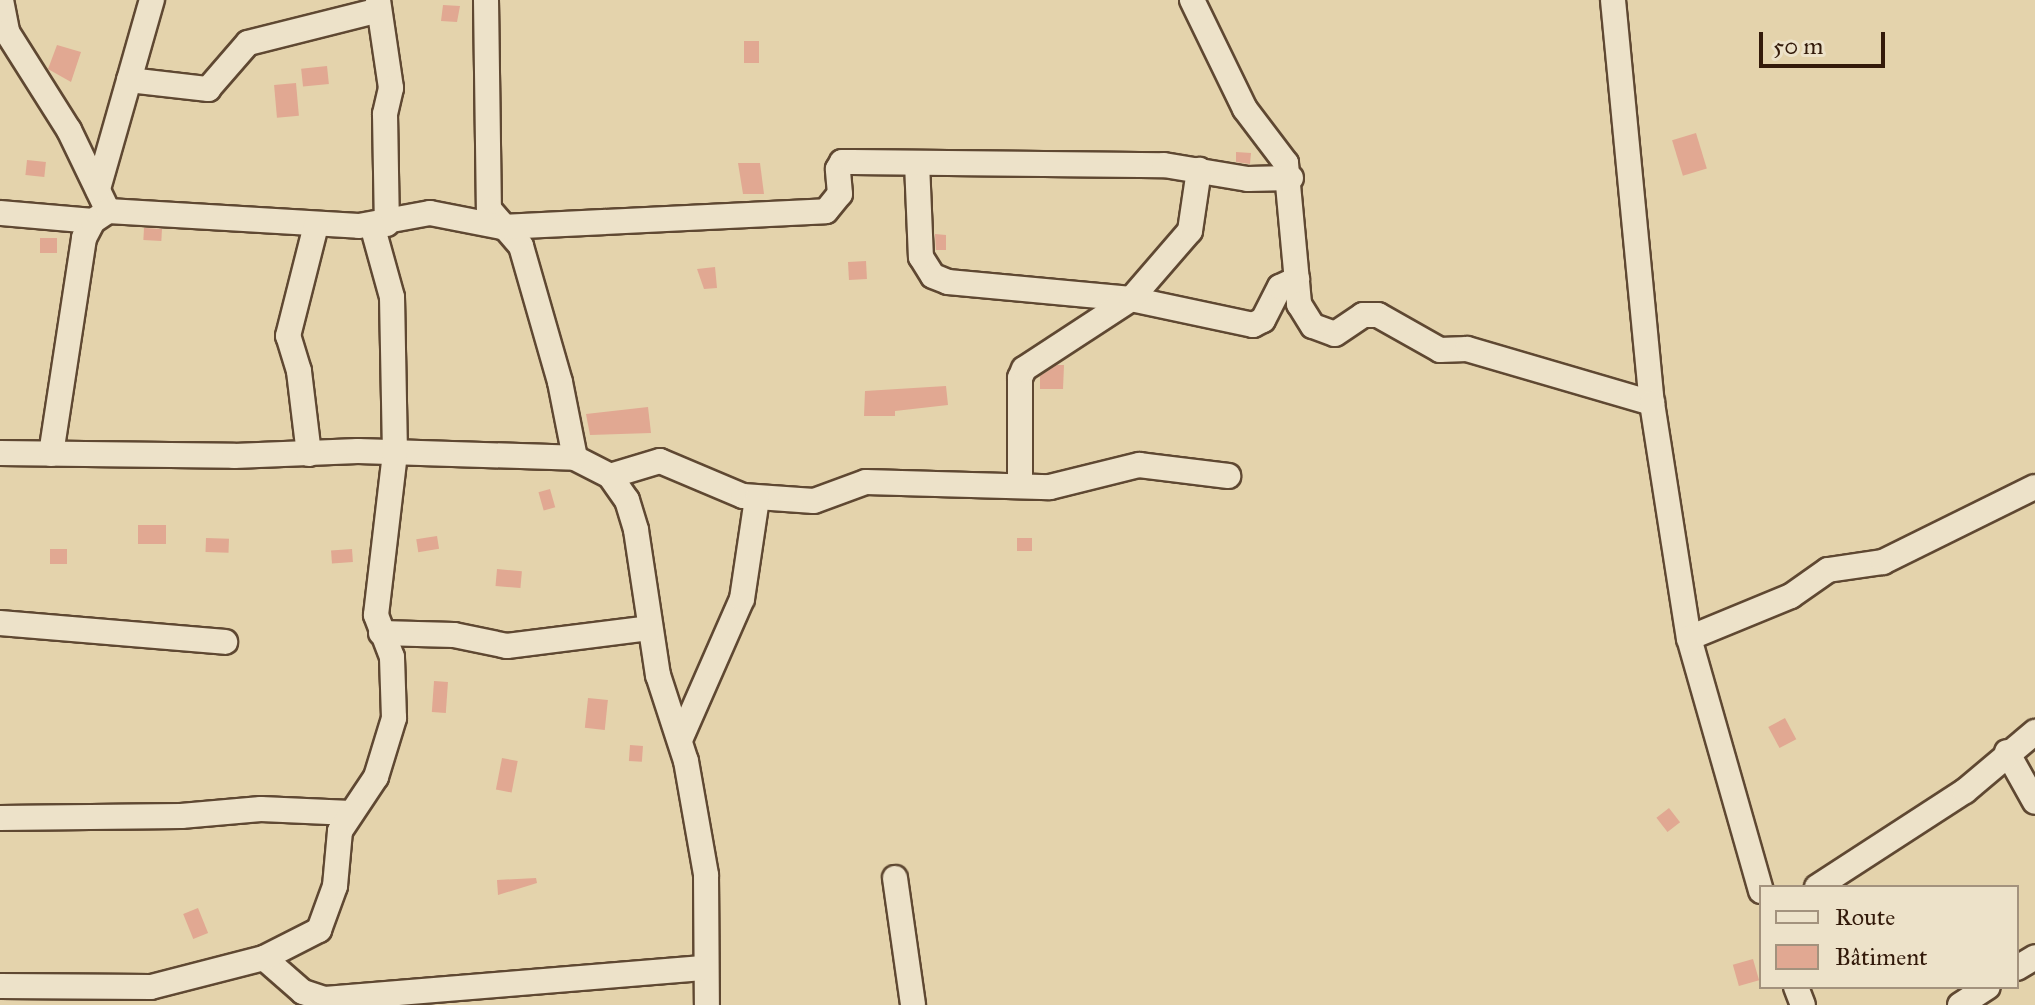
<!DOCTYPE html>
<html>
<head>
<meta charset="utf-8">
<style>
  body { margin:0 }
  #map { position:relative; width:2035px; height:1005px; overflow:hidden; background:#e4d3ac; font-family:"IM FELL Great Primer",serif }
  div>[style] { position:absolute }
  .building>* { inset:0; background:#e1a892; transform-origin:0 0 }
  .roads { filter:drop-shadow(2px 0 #5f4832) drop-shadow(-2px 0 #5f4832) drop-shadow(0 2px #5f4832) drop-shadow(0 -2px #5f4832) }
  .minor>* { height:24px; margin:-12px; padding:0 12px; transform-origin:12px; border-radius:12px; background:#ede2c9 }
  span { translate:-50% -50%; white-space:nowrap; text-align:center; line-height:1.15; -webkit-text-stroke:7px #ede2c9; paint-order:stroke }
  .legend { position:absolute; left:1759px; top:885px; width:260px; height:104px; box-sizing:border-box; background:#ede2c9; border:2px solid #a3927d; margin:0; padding:10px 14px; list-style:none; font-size:24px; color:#331a0a }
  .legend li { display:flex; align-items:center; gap:16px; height:40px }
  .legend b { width:40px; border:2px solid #a3927d }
  .scale { position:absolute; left:1759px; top:32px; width:126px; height:36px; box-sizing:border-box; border:4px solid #331a0a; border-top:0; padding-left:10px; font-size:24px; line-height:28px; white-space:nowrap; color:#331a0a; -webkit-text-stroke:6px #ede2c9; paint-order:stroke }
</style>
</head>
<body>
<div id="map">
  <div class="building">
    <i style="clip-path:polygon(443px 5px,460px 6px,457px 22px,441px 21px)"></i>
    <i style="left:744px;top:41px;width:15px;height:22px"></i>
    <i style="clip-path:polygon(57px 45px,81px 52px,71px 82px,48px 69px)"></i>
    <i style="left:327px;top:66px;width:18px;height:26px;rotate:84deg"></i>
    <i style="left:296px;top:83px;width:33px;height:22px;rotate:85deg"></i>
    <i style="left:1696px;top:133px;width:37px;height:25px;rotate:73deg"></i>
    <i style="clip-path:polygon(1236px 152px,1251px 153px,1250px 164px,1236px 162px)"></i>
    <i style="left:27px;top:160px;width:19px;height:15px;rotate:6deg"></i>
    <i style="clip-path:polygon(738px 163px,760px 163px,764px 194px,743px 194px)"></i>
    <i style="left:144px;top:228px;width:18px;height:12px;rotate:3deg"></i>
    <i style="clip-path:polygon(935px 234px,946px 235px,946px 250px,936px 250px)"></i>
    <i style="left:57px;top:238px;width:15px;height:17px;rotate:90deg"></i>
    <i style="left:866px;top:261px;width:18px;height:18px;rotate:87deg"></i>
    <i style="clip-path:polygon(715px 267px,717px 288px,704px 289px,697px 269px)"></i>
    <i style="clip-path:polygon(1057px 365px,1064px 365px,1063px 389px,1040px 389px,1040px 376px)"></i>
    <i style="clip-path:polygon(946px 386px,948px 405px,895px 411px,895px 416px,864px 416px,865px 391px)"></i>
    <i style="clip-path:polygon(648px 407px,651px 433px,590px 435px,586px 414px)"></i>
    <i style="left:550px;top:489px;width:19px;height:12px;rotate:74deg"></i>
    <i style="left:138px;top:525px;width:28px;height:19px"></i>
    <i style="left:437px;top:536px;width:13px;height:21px;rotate:81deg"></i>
    <i style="left:206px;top:538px;width:23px;height:14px;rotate:2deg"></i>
    <i style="left:1017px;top:538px;width:15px;height:13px"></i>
    <i style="left:50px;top:549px;width:17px;height:15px"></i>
    <i style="left:352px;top:549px;width:13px;height:21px;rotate:86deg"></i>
    <i style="left:497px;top:569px;width:25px;height:17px;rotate:5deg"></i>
    <i style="left:434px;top:681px;width:14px;height:31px;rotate:4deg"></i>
    <i style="left:588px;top:698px;width:20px;height:30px;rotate:6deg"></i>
    <i style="left:1785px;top:718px;width:24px;height:19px;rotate:62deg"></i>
    <i style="left:630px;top:745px;width:13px;height:16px;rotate:4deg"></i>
    <i style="left:502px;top:758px;width:16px;height:32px;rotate:11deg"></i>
    <i style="left:1669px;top:808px;width:18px;height:16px;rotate:52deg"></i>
    <i style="clip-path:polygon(536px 878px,537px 883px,498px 895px,497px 880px)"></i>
    <i style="left:198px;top:908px;width:27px;height:16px;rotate:68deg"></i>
    <i style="left:1753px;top:959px;width:22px;height:21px;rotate:74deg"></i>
  </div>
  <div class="roads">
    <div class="minor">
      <i style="left:1px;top:0;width:33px;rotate:79deg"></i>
      <i style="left:378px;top:0;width:89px;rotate:81.6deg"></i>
      <i style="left:391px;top:88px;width:27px;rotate:103deg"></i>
      <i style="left:385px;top:114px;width:110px;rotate:89deg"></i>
      <i style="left:486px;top:0;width:209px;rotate:89.2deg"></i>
      <i style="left:489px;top:209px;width:49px;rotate:49.1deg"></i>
      <i style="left:521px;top:246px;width:141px;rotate:74deg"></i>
      <i style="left:560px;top:382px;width:77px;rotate:78.8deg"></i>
      <i style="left:575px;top:458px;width:39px;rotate:27deg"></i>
      <i style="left:610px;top:476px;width:29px;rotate:55deg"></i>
      <i style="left:627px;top:500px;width:31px;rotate:73deg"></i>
      <i style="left:636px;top:530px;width:147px;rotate:81.4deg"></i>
      <i style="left:658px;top:675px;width:90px;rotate:72deg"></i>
      <i style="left:686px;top:761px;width:116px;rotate:80deg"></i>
      <i style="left:706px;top:875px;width:130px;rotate:89.6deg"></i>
      <i style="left:1192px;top:0;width:121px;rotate:64.1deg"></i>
      <i style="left:1245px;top:109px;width:68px;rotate:52.8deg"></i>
      <i style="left:1286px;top:163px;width:142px;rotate:84.7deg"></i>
      <i style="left:1299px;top:304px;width:26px;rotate:58deg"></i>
      <i style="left:1313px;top:326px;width:23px;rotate:20deg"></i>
      <i style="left:1335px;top:334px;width:34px;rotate:-34deg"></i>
      <i style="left:1363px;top:315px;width:15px"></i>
      <i style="left:1378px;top:315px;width:71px;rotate:29.4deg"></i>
      <i style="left:1440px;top:350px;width:27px;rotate:-2deg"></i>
      <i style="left:1467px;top:349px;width:193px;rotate:16.3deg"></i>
      <i style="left:1613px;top:0;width:405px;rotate:84.5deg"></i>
      <i style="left:1652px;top:403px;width:238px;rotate:81.1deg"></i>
      <i style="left:1689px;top:638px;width:263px;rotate:74.1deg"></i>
      <i style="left:0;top:30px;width:7px;rotate:16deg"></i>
      <i style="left:7px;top:32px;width:116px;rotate:57.7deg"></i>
      <i style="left:69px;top:130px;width:90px;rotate:64.3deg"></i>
      <i style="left:129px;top:80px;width:80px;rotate:6.5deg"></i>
      <i style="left:208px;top:89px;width:61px;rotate:-49deg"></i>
      <i style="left:248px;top:43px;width:135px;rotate:-14.1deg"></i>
      <i style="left:917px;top:163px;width:94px;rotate:87.6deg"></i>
      <i style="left:921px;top:257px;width:22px;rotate:58deg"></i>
      <i style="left:933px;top:276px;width:16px;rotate:22deg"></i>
      <i style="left:948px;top:282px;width:184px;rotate:5.3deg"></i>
      <i style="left:1131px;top:299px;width:125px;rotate:12deg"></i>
      <i style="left:1253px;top:325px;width:11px;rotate:-27deg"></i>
      <i style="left:1263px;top:320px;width:37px;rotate:-63deg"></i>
      <i style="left:1280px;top:287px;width:19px;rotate:-25deg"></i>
      <i style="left:98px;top:189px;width:197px;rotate:-74.1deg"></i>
      <i style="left:0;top:213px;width:93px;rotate:4.9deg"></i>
      <i style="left:0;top:453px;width:234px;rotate:0.7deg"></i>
      <i style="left:234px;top:456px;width:124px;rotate:-2.3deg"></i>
      <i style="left:358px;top:451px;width:217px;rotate:1.8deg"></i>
      <i style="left:51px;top:454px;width:219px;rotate:-81.3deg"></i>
      <i style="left:84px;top:238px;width:19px;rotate:-62deg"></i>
      <i style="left:93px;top:221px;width:18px;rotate:-34deg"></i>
      <i style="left:108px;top:211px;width:251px;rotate:3.4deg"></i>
      <i style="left:359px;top:226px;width:72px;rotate:-10.4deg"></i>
      <i style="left:430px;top:213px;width:73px;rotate:11deg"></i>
      <i style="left:502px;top:227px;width:324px;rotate:-2.8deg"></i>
      <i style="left:826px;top:211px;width:22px;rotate:-51deg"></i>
      <i style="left:840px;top:194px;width:25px;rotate:-95deg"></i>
      <i style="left:838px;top:169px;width:8px;rotate:-60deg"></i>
      <i style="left:842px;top:162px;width:10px"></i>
      <i style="left:852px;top:162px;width:312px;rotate:0.6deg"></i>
      <i style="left:1164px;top:165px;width:85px;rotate:9.5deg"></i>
      <i style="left:1248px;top:179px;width:43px;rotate:-1.3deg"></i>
      <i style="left:309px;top:454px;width:84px;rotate:-96.9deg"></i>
      <i style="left:299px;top:371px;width:37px;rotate:-107deg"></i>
      <i style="left:288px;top:336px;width:114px;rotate:-75.8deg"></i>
      <i style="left:610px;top:476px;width:52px;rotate:-16.7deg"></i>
      <i style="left:660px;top:461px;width:90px;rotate:22.9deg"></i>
      <i style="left:743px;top:496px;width:71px;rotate:4deg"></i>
      <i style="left:814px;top:501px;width:55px;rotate:-20.1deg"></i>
      <i style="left:866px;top:482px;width:184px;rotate:1.6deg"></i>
      <i style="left:1050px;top:487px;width:92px;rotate:-13.9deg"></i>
      <i style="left:1139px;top:465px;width:90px;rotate:7deg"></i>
      <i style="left:1020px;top:486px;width:108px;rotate:-90deg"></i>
      <i style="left:1020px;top:378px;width:10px;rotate:-66deg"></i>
      <i style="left:1024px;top:369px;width:128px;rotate:-33.2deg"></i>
      <i style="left:1131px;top:299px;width:90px;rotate:-49.1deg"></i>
      <i style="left:1190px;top:231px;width:62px;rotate:-81.6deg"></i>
      <i style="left:0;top:623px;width:226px;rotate:4.8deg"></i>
      <i style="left:381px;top:633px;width:73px;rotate:1.6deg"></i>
      <i style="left:454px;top:635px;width:54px;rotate:11.7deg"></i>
      <i style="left:507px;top:646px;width:143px;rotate:-7.2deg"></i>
      <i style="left:1689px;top:638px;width:110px;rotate:-22.4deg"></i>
      <i style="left:1791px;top:596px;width:45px;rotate:-35.1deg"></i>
      <i style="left:1828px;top:570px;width:56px;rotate:-8.3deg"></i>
      <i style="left:1883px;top:562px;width:169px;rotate:-26.3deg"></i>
      <i style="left:680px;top:740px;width:154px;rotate:-66.3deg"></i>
      <i style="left:742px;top:599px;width:101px;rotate:-81.5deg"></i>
      <i style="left:2007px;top:752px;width:57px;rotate:60.8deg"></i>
      <i style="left:0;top:818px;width:181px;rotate:-0.6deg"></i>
      <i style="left:181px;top:816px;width:80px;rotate:-5deg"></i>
      <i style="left:261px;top:809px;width:90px;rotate:2.5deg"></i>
      <i style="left:895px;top:878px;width:128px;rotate:81.9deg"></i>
      <i style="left:1817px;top:887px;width:176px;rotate:-33deg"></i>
      <i style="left:1965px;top:791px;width:92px;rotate:-40.1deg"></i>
      <i style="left:264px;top:958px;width:52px;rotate:41.1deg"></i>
      <i style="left:303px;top:992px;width:23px;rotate:18deg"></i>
      <i style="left:325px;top:999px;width:379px;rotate:-4.7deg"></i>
      <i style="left:2017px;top:968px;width:21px;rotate:-31deg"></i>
      <i style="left:0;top:986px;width:151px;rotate:0.4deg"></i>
      <i style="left:151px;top:987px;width:117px;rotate:-14.4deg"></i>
      <i style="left:264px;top:958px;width:62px;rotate:-27deg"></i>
      <i style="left:319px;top:930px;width:47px;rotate:-70deg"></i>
      <i style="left:335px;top:886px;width:55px;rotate:-84.8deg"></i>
      <i style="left:340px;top:831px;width:65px;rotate:-56.3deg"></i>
      <i style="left:376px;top:777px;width:62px;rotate:-73deg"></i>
      <i style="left:394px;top:718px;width:61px;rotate:-91.9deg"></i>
      <i style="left:392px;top:657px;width:45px;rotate:-110.9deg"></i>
      <i style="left:376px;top:615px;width:163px;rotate:-83.3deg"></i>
      <i style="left:395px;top:453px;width:156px;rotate:-91.1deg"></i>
      <i style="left:392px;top:297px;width:75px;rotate:-105.5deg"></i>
      <i style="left:1796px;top:987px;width:19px;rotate:69deg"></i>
      <i style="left:1960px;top:1005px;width:33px;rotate:-33deg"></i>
    </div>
  </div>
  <ul class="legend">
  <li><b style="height:10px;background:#ede2c9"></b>Route</li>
  <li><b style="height:22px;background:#e1a892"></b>Bâtiment</li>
  </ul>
  <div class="scale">50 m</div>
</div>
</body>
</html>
